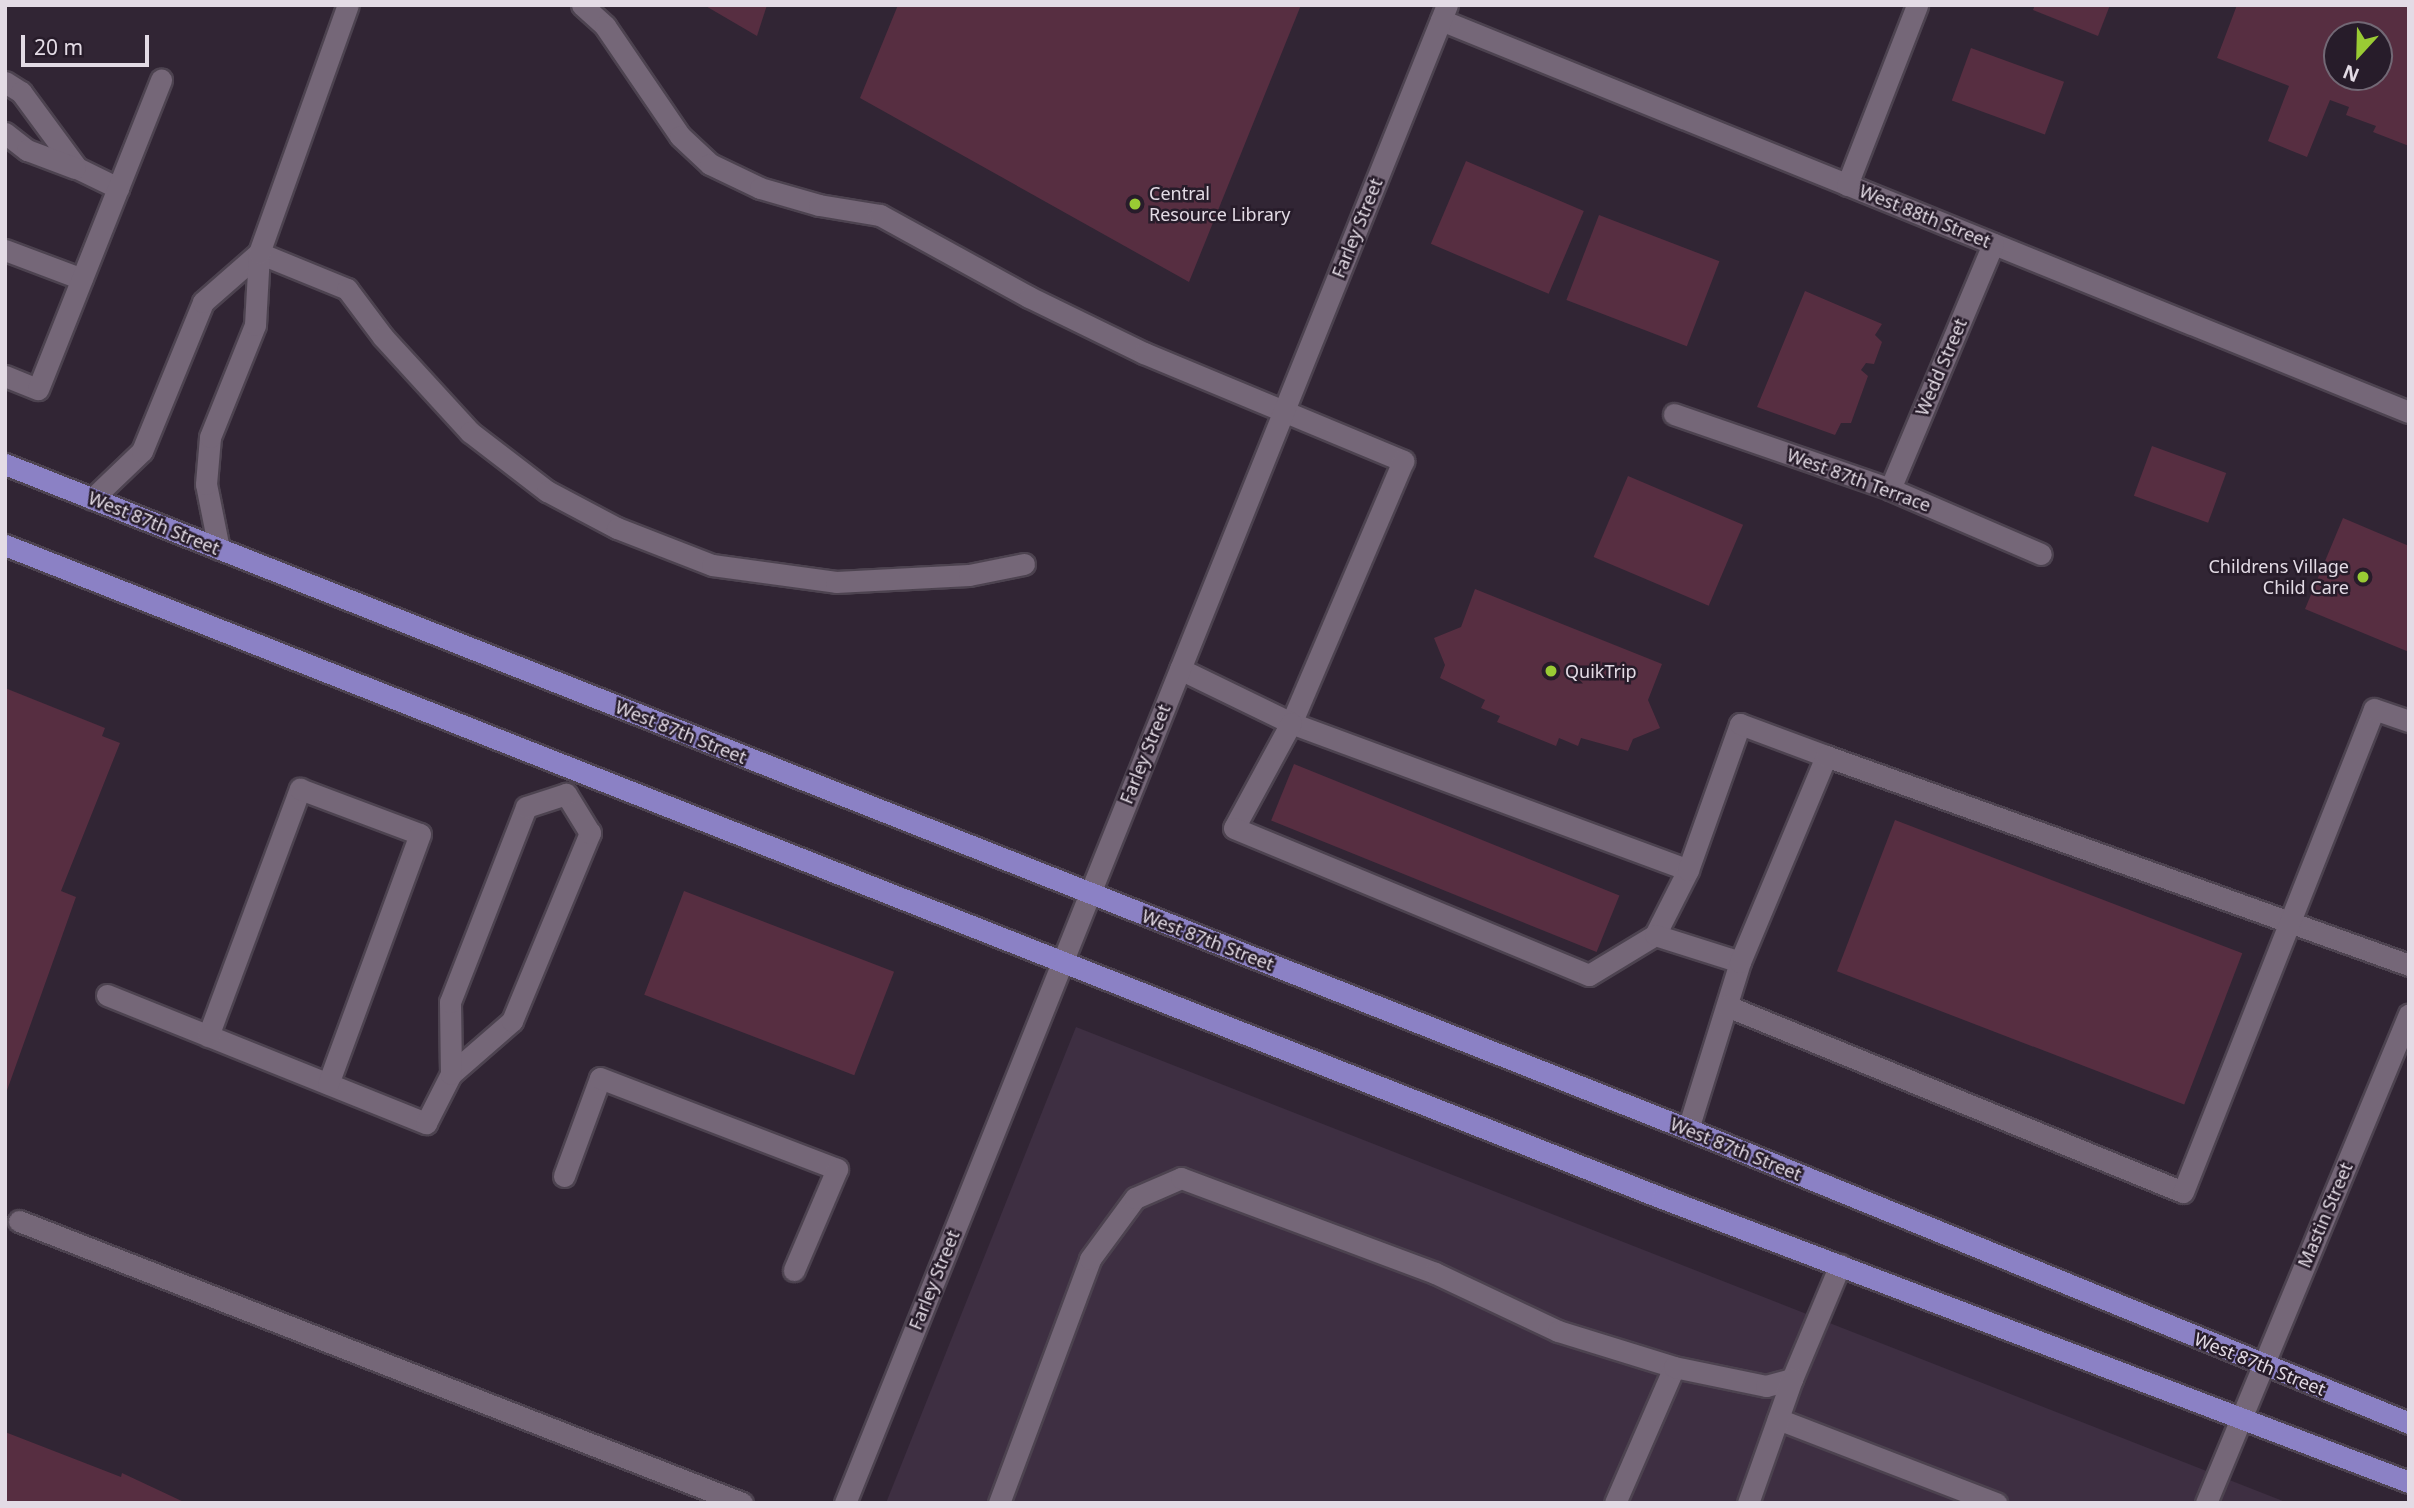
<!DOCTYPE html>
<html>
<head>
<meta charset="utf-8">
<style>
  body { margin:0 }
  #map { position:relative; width:2414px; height:1508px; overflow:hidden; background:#312534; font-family:"Noto Sans",sans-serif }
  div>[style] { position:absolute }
  .built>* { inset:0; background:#3e2f42 }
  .building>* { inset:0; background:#572e41; transform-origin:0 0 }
  .roads { filter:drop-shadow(2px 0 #4d4350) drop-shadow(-2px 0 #4d4350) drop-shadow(0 2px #4d4350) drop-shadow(0 -2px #4d4350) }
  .minor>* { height:21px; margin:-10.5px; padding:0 10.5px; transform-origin:10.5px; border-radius:10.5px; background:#756778 }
  .major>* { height:21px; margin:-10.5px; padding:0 10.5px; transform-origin:10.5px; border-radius:10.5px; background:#8b81c5 }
  .dots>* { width:19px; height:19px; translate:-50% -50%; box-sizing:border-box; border:4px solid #271c2a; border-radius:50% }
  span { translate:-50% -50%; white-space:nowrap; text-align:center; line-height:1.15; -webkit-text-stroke:5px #271c2a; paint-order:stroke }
  .poi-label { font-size:18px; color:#e3dbe5 }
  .left { translate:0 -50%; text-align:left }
  .right { translate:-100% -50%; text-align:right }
  .street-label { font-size:18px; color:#e3dbe5 }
  .frame { position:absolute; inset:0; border:7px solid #e3dbe5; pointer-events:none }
  .north { position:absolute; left:2323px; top:21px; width:70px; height:70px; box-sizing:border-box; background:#271c2a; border:2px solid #726875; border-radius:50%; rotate:202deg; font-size:19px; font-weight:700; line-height:28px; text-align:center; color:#e3dbe5 }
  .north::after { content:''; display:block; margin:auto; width:24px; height:32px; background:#9acb34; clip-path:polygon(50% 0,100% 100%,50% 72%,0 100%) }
  .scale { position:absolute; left:21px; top:35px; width:128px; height:32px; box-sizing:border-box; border:4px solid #e3dbe5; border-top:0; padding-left:9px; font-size:21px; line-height:24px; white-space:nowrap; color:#e3dbe5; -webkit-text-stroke:5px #271c2a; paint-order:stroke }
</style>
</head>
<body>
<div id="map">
  <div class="built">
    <i style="clip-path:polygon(1076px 1027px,2288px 1503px,886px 1503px)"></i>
  </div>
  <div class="building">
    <i style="clip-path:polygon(704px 5px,767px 5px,757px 36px)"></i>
    <i style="clip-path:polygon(898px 5px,1301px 5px,1189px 282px,860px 98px)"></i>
    <i style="clip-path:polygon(2035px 5px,2110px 5px,2098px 36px,2033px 10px)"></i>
    <i style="clip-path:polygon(evenodd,2237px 5px,2409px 5px,2409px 146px,2373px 132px,2376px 126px,2346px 115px,2349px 107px,2330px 100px,2307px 157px,2268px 141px,2289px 86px,2217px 58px,2237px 5px,2337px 35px,2379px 35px,2379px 77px,2337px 77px,2337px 35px)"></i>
    <i style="left:1971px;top:48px;width:99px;height:56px;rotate:20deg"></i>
    <i style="left:1466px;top:161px;width:128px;height:90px;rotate:23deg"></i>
    <i style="left:1599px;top:215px;width:129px;height:91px;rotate:21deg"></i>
    <i style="clip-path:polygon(1805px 291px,1882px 324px,1875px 335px,1882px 342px,1874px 364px,1866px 363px,1861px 370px,1868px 376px,1851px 423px,1841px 423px,1835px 435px,1757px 407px)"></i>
    <i style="left:2152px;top:446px;width:79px;height:53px;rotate:20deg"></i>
    <i style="left:1628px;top:476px;width:125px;height:88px;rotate:23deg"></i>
    <i style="clip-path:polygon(2343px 518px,2409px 546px,2409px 652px,2305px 609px)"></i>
    <i style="clip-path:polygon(1475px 589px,1662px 664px,1648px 700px,1660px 728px,1633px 739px,1628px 751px,1581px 738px,1578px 746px,1559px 738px,1556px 746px,1497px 722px,1500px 716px,1481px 708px,1485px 700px,1440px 678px,1445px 665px,1434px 638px,1461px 627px)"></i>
    <i style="clip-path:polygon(5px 688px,105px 728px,102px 736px,120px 743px,61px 891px,76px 897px,5px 1096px)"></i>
    <i style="left:1294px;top:764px;width:351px;height:61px;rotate:22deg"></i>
    <i style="left:1895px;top:820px;width:372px;height:162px;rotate:21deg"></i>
    <i style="left:684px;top:891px;width:225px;height:111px;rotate:21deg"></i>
    <i style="clip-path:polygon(5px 1432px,121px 1477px,122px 1473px,186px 1503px,5px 1503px)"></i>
  </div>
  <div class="roads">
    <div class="minor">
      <i style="left:582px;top:5px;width:31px;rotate:42deg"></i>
      <i style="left:605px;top:26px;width:133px;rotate:55.7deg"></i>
      <i style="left:680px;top:136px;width:41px;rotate:43deg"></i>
      <i style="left:710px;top:164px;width:55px;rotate:25.6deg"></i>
      <i style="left:760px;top:188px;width:61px;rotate:16.1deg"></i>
      <i style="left:819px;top:205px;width:62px;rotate:9.3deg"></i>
      <i style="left:880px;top:215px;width:170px;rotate:28.8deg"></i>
      <i style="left:1029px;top:297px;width:128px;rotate:26deg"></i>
      <i style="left:1144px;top:353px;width:281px;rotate:22.6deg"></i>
      <i style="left:1403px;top:461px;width:285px;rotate:113.1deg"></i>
      <i style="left:1291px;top:723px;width:423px;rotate:20.3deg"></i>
      <i style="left:1688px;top:870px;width:73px;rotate:116.9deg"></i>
      <i style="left:1441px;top:20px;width:1044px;rotate:22.05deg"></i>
      <i style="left:5px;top:82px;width:19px;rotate:32deg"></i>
      <i style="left:21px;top:92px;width:94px;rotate:53.6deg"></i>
      <i style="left:77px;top:168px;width:46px;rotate:26deg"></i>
      <i style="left:5px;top:133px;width:28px;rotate:38deg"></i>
      <i style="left:27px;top:150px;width:51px;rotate:20.6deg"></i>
      <i style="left:1847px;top:185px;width:193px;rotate:-68.7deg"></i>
      <i style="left:5px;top:250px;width:82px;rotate:20.6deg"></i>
      <i style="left:259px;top:253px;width:95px;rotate:22.2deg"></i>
      <i style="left:347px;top:289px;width:60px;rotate:53.1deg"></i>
      <i style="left:383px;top:337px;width:129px;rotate:47.5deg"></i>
      <i style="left:470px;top:432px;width:97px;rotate:37.5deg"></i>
      <i style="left:547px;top:491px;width:79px;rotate:27.9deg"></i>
      <i style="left:617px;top:528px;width:102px;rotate:21.3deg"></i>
      <i style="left:712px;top:565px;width:125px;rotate:7.8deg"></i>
      <i style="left:836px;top:582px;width:133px;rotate:-3deg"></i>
      <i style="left:969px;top:575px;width:56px;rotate:-11.3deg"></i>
      <i style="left:5px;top:376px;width:35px;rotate:22deg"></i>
      <i style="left:38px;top:389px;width:333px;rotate:-68.3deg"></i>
      <i style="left:1674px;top:414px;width:229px;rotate:19.1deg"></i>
      <i style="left:1890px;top:489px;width:164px;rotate:23.3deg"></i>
      <i style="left:1890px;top:489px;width:266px;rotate:-67.2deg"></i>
      <i style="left:92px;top:499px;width:69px;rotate:-43.8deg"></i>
      <i style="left:142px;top:451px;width:161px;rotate:-67.7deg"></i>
      <i style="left:203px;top:302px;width:74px;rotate:-41.2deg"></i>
      <i style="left:219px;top:549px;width:66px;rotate:-101.3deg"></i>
      <i style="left:206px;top:484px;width:47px;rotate:-85.1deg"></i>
      <i style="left:210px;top:437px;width:121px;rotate:-68.1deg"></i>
      <i style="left:255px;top:325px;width:72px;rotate:-86.8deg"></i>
      <i style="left:259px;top:253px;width:263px;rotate:-70.3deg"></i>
      <i style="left:1180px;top:669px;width:123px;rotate:25.9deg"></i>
      <i style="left:1291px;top:723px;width:119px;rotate:118.5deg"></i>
      <i style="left:1234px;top:828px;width:384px;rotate:22.5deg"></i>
      <i style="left:1589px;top:975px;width:77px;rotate:-31.2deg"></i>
      <i style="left:1655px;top:935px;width:89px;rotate:17.6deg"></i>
      <i style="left:1740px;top:962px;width:175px;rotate:107.3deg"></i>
      <i style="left:1688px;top:870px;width:155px;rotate:-70.4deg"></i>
      <i style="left:1740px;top:724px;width:92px;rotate:20.4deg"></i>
      <i style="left:1740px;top:962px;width:223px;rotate:-67.3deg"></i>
      <i style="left:1826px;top:756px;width:619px;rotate:19.72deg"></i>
      <i style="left:107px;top:995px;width:344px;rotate:21.9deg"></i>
      <i style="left:426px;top:1123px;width:55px;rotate:-63deg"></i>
      <i style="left:451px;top:1074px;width:81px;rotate:-41deg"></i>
      <i style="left:512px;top:1021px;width:204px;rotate:-67.5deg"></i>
      <i style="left:590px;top:833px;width:46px;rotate:-121.6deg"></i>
      <i style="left:1727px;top:1006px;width:492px;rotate:22.2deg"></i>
      <i style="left:2183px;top:1192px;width:519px;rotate:-68.42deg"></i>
      <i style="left:2374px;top:709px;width:37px;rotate:19deg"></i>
      <i style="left:208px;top:1036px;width:264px;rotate:-69.6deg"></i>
      <i style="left:300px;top:789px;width:128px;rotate:20.6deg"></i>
      <i style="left:420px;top:834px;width:266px;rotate:110.2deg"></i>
      <i style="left:451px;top:1074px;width:72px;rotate:-90.8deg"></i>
      <i style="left:450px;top:1002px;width:209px;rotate:-68.7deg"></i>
      <i style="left:526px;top:807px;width:42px;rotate:-18deg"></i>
      <i style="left:564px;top:1176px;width:104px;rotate:-69.8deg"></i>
      <i style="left:600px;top:1078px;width:254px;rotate:21deg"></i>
      <i style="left:837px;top:1169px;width:110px;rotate:113.1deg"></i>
      <i style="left:19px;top:1221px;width:776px;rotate:21.31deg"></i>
      <i style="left:1778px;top:1419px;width:234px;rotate:21.1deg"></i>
      <i style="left:845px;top:1503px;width:1614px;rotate:-68.11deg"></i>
      <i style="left:999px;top:1503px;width:260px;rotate:-69.5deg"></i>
      <i style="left:1090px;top:1259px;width:76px;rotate:-53.6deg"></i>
      <i style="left:1135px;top:1198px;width:50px;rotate:-23.5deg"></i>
      <i style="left:1181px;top:1178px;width:271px;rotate:20.5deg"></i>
      <i style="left:1435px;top:1273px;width:136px;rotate:25.2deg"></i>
      <i style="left:1558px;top:1331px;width:121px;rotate:17.2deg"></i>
      <i style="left:1615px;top:1503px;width:148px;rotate:-66.5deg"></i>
      <i style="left:1674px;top:1367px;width:94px;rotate:11.7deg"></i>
      <i style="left:1766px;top:1386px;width:27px;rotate:-15deg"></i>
      <i style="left:1792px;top:1379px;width:124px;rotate:-67.2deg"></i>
      <i style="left:1748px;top:1503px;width:132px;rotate:-70.5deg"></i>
      <i style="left:2206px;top:1503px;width:529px;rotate:-67.46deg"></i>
    </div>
    <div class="major">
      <i style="left:5px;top:464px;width:1810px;rotate:21.56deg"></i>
      <i style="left:1688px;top:1129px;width:779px;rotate:22.18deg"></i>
      <i style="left:5px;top:545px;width:1781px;rotate:21.51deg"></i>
      <i style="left:1662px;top:1198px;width:799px;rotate:20.82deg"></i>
    </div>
  </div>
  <div class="dots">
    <i style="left:1135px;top:204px;background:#9acb34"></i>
    <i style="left:2363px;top:577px;background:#9acb34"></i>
    <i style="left:1551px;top:671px;background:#9acb34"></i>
  </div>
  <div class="poi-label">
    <span class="left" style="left:1149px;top:204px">Central<br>Resource Library</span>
    <span class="right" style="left:2349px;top:577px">Childrens Village<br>Child Care</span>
    <span class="left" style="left:1565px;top:671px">QuikTrip</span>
  </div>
  <div class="street-label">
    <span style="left:1925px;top:216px;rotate:22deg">West 88th Street</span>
    <span style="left:1357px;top:228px;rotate:-68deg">Farley Street</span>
    <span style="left:1941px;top:367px;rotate:-67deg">Wedd Street</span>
    <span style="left:1859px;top:480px;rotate:20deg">West 87th Terrace</span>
    <span style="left:154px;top:523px;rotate:22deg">West 87th Street</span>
    <span style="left:681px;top:732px;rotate:22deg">West 87th Street</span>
    <span style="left:1145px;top:754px;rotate:-68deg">Farley Street</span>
    <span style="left:1208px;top:940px;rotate:21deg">West 87th Street</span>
    <span style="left:1736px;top:1149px;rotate:22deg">West 87th Street</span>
    <span style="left:2325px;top:1215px;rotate:-67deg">Mastin Street</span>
    <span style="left:934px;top:1280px;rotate:-68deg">Farley Street</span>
    <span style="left:2260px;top:1364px;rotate:22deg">West 87th Street</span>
  </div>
  <div class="frame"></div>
  <div class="north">N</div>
  <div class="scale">20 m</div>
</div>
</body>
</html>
